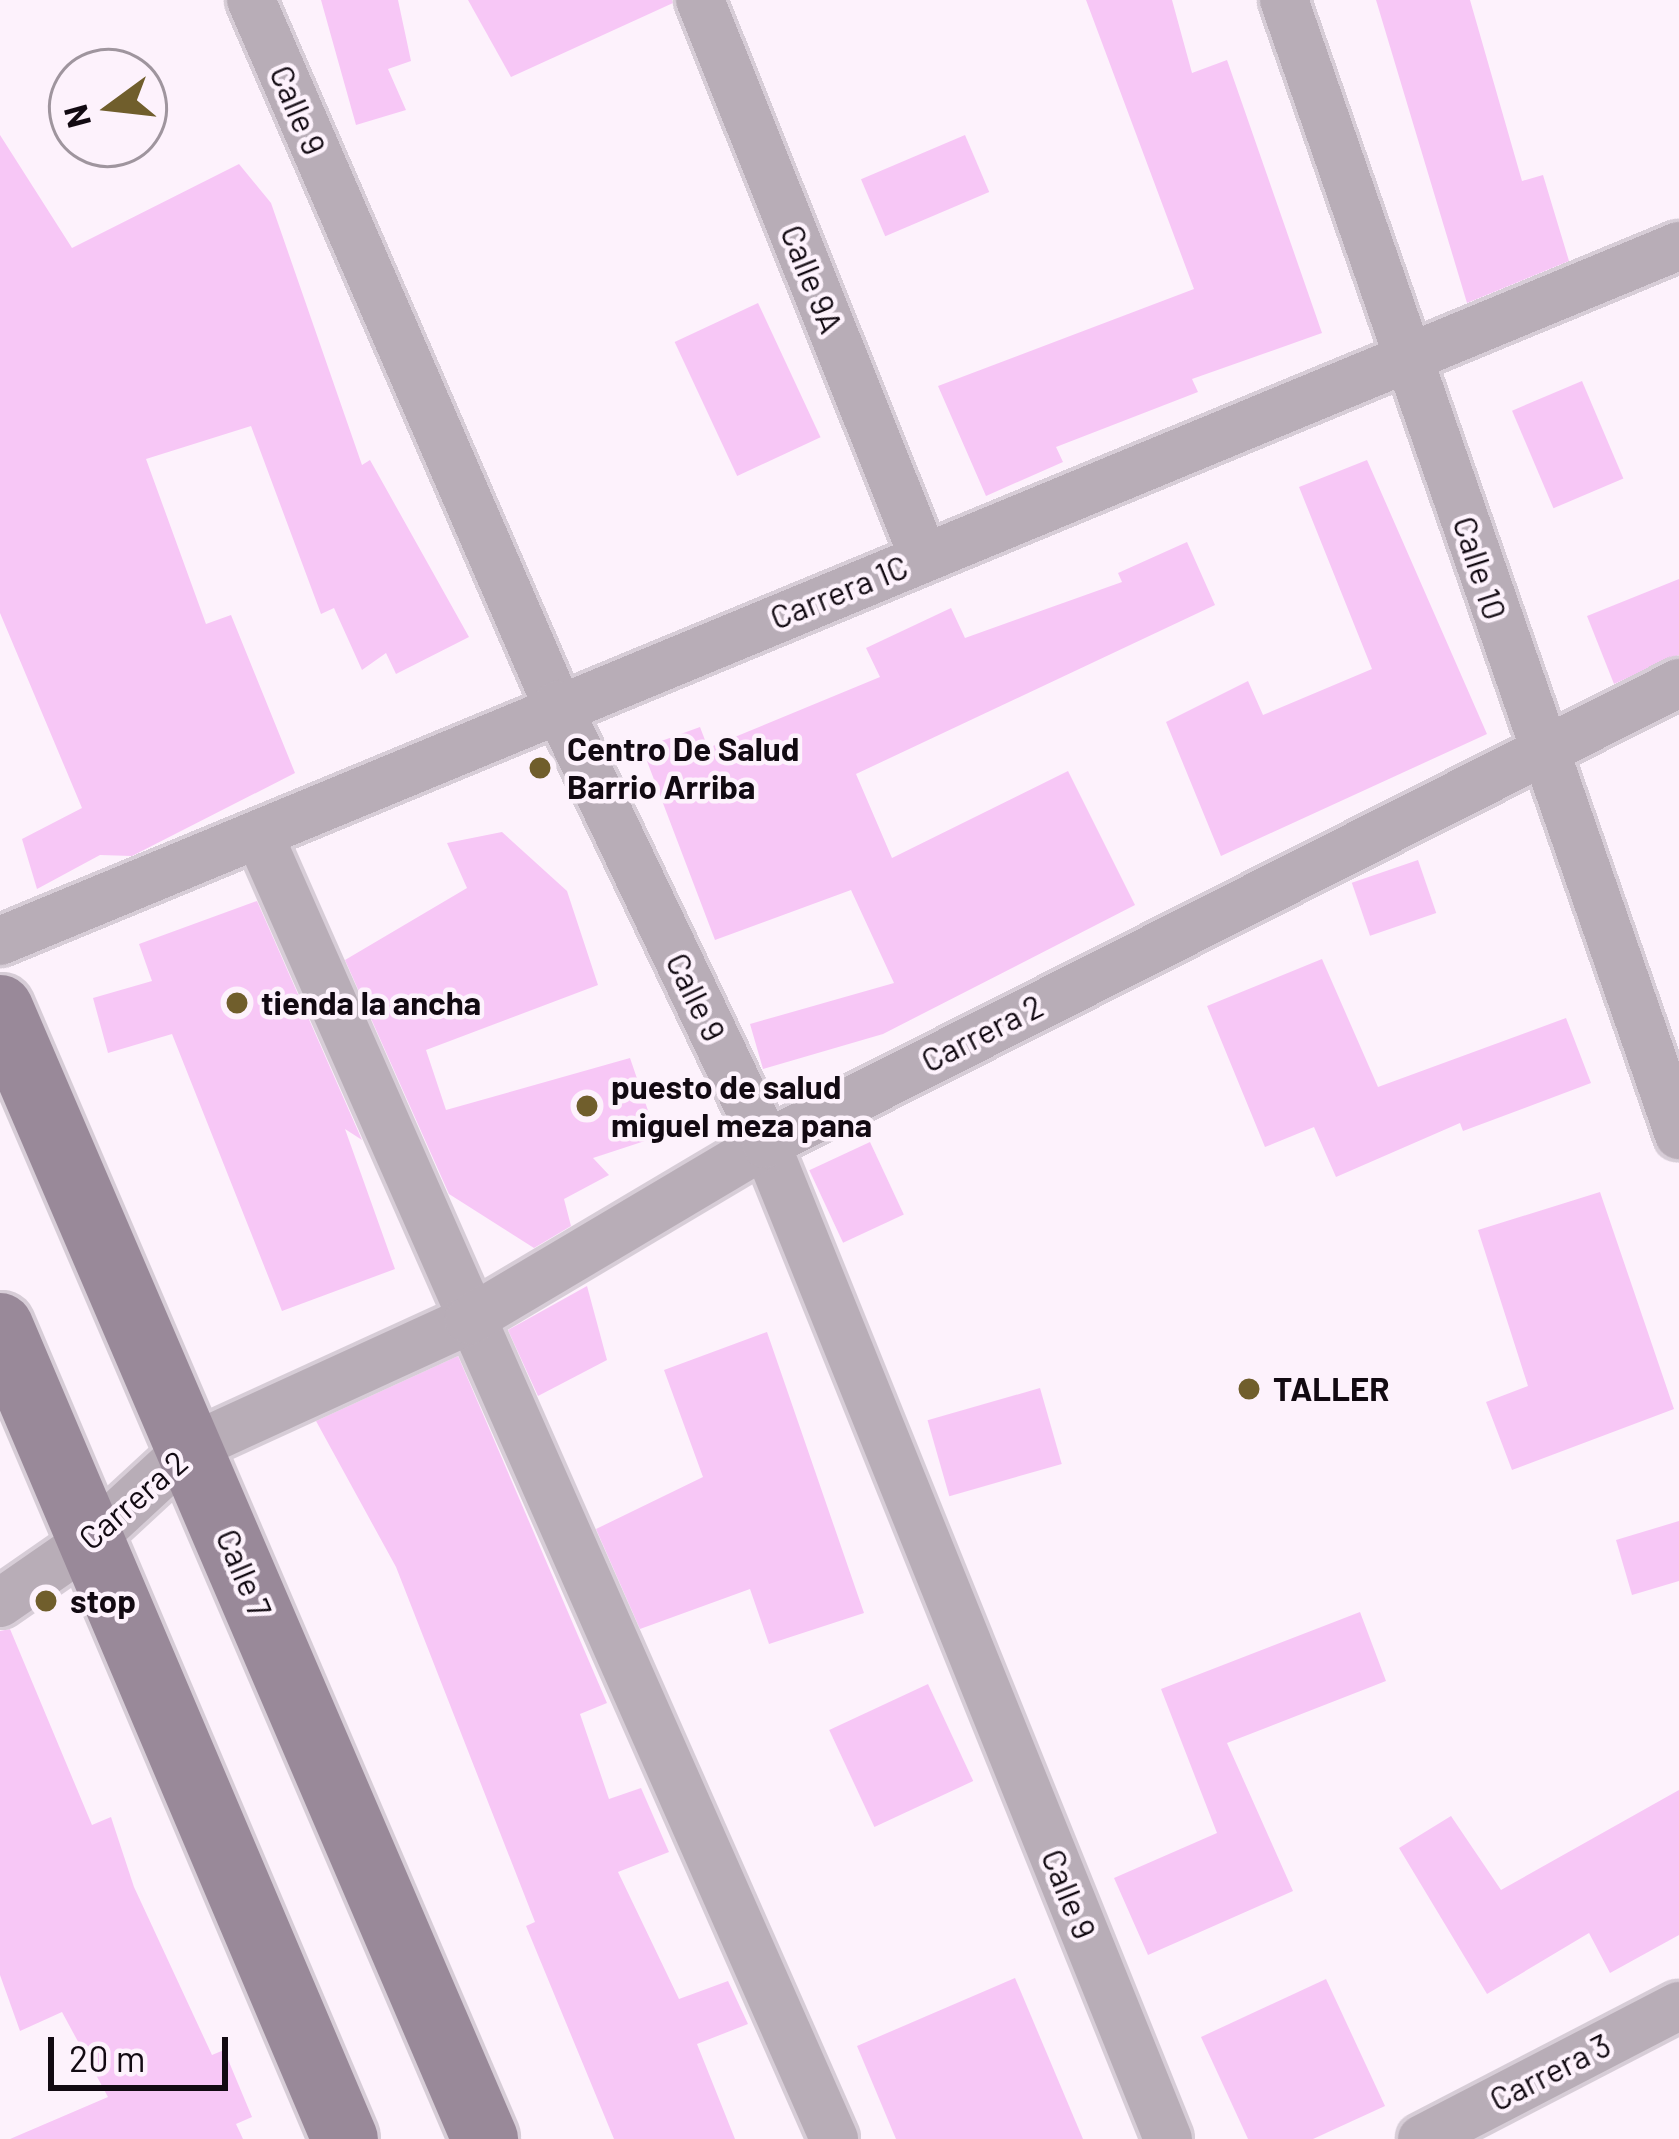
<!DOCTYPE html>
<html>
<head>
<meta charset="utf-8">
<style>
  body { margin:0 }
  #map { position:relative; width:1679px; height:2139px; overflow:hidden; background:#fdf2fc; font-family:Barlow,sans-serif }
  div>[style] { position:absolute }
  .building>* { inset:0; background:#f7c7f6; transform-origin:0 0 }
  .roads { filter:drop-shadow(3px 0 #d7cdd7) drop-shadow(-3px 0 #d7cdd7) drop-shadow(0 3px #d7cdd7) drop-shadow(0 -3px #d7cdd7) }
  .street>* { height:48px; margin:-24px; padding:0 24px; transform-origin:24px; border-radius:24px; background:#b8adb7 }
  .secondary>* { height:66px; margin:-33px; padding:0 33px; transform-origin:33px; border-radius:33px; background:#998999 }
  .dots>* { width:33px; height:33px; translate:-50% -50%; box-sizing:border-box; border:6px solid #fdf2fc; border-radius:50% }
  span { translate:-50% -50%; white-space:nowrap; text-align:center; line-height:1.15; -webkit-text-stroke:9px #fdf2fc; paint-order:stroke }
  .street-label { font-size:33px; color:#120a12 }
  .poi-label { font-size:33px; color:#120a12; font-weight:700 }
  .left { translate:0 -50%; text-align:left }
  .north { position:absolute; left:48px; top:48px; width:120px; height:120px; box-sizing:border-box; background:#fdf2fc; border:3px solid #9f959e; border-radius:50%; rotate:255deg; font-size:33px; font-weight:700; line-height:48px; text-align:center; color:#120a12 }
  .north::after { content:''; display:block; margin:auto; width:42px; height:54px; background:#705e2c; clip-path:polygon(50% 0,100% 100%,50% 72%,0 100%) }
  .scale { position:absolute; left:48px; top:2037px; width:180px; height:54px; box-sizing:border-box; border:6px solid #120a12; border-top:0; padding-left:15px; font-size:36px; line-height:42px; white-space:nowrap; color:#120a12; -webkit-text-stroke:9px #fdf2fc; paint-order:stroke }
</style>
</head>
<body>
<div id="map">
  <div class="building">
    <i style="clip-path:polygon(321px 0,398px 0,411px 61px,388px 69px,406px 110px,356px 125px)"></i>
    <i style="clip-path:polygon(468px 0,672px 0,673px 3px,511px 77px)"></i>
    <i style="clip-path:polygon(1086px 0,1172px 0,1192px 73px,1227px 60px,1322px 333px,1192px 379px,1198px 392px,1056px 447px,1063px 462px,986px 496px,938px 386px,1194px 289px)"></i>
    <i style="clip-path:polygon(1376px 0,1470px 0,1522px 181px,1543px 175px,1569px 261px,1467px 303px)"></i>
    <i style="clip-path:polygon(0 135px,72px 248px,239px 164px,271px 203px,362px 465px,370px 460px,469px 637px,396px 674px,386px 653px,362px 670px,334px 608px,321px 614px,251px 426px,146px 459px,206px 624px,231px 615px,295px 773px,132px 856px,100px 855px,37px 889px,22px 839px,82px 808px,0 613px)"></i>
    <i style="left:965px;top:135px;width:62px;height:113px;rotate:67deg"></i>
    <i style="left:758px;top:303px;width:148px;height:92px;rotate:65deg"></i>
    <i style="left:1582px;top:381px;width:106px;height:76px;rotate:67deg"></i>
    <i style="clip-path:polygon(1367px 460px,1487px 734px,1221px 856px,1166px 722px,1248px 681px,1263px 715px,1372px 669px,1299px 487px)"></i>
    <i style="clip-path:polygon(1187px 542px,1215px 605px,856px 774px,892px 858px,1068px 771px,1135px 905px,883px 1034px,763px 1069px,750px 1024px,894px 983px,851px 890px,715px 940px,642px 748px,700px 727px,708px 748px,880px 677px,866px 648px,951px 608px,965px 638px,1122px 582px,1118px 573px)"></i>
    <i style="clip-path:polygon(1679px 579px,1679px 655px,1614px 684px,1587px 616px)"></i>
    <i style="clip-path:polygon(502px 832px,567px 891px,598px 985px,426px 1050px,446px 1110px,630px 1058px,657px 1137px,593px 1158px,609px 1175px,564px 1199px,571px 1226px,534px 1248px,449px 1194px,345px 960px,467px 888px,447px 843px)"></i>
    <i style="left:1418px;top:860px;width:56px;height:70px;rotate:71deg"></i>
    <i style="clip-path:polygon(257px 901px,362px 1140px,345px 1129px,395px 1269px,282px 1311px,172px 1034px,108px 1053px,93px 998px,152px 981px,139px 944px)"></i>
    <i style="clip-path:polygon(1322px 959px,1378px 1087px,1566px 1018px,1591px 1083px,1463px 1131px,1460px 1123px,1336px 1177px,1314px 1127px,1265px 1147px,1207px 1006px)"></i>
    <i style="left:870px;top:1142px;width:80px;height:67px;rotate:65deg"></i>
    <i style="clip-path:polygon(1600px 1192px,1674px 1409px,1512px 1470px,1486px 1402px,1528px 1386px,1478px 1230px)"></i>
    <i style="clip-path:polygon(587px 1286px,607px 1360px,538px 1396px,508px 1330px)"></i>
    <i style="clip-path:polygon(767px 1332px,864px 1613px,769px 1644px,750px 1589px,640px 1629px,596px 1529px,703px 1477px,664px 1370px)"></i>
    <i style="clip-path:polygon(458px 1356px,607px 1703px,580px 1714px,609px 1799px,641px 1788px,669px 1852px,618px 1872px,679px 1999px,728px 1981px,748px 2024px,697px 2044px,735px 2139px,614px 2139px,526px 1926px,535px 1922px,396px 1567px,316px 1421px)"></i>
    <i style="left:1040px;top:1388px;width:79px;height:117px;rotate:74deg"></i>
    <i style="clip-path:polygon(1679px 1521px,1679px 1581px,1632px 1595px,1616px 1540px)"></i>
    <i style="clip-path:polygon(1360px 1612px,1386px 1681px,1227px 1743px,1293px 1891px,1148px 1955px,1114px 1878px,1217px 1833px,1161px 1689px)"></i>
    <i style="clip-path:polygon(10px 1629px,92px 1825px,111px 1817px,134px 1887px,212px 2055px,224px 2050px,252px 2117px,236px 2124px,243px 2139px,10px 2139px,108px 2097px,62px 2012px,20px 2031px,0 1975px,0 1631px)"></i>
    <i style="left:928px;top:1684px;width:107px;height:109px;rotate:65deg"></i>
    <i style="clip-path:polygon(1679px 1790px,1679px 1935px,1610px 1973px,1589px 1933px,1487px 1994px,1399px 1848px,1451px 1816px,1501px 1890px)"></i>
    <i style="clip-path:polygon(1015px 1978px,1083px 2139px,896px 2139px,857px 2046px)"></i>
    <i style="clip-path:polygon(1326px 1979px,1385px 2106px,1313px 2139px,1248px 2139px,1201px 2037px)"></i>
  </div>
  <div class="roads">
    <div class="street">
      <i style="left:251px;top:0;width:769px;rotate:66.54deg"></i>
      <i style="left:557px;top:705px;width:486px;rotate:64.5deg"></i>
      <i style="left:766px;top:1144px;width:1073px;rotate:68deg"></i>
      <i style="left:700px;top:0;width:601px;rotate:68.13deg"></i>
      <i style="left:1284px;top:0;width:1202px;rotate:70.81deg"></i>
      <i style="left:259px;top:835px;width:1425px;rotate:66.2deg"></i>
      <i style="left:0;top:941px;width:1817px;rotate:-22.49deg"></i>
      <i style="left:0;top:1603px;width:107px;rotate:-34.7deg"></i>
      <i style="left:88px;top:1542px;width:139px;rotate:-42.7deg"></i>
      <i style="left:190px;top:1448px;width:307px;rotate:-24.6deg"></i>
      <i style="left:469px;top:1320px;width:345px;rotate:-30.7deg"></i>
      <i style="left:766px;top:1144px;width:1023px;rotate:-26.79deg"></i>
      <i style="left:1422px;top:2139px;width:289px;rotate:-27.4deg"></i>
    </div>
    <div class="secondary">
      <i style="left:0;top:1008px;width:1231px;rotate:66.79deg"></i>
      <i style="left:0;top:1326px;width:883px;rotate:67.01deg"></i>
    </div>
  </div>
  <div class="dots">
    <i style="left:540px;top:768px;background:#705e2c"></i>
    <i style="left:237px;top:1003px;background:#705e2c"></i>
    <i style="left:587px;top:1106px;background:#705e2c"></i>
    <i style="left:1249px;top:1389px;background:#705e2c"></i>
    <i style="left:46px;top:1601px;background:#705e2c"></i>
  </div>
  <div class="street-label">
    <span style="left:298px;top:110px;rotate:67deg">Calle 9</span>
    <span style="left:812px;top:279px;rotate:68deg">Calle 9A</span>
    <span style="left:1480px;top:568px;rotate:72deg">Calle 10</span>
    <span style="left:839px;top:592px;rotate:-22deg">Carrera 1C</span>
    <span style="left:696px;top:997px;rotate:64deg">Calle 9</span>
    <span style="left:982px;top:1033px;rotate:-27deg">Carrera 2</span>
    <span style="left:133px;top:1500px;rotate:-41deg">Carrera 2</span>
    <span style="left:244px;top:1573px;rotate:67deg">Calle 7</span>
    <span style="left:1069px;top:1894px;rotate:68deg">Calle 9</span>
    <span style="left:1550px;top:2072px;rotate:-27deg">Carrera 3</span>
  </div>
  <div class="poi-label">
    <span class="left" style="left:567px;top:768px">Centro De Salud<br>Barrio Arriba</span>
    <span class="left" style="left:261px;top:1003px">tienda la ancha</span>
    <span class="left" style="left:611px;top:1106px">puesto de salud<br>miguel meza pana</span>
    <span class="left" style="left:1273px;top:1389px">TALLER</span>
    <span class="left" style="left:70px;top:1601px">stop</span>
  </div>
  <div class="north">N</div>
  <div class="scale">20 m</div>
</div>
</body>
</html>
